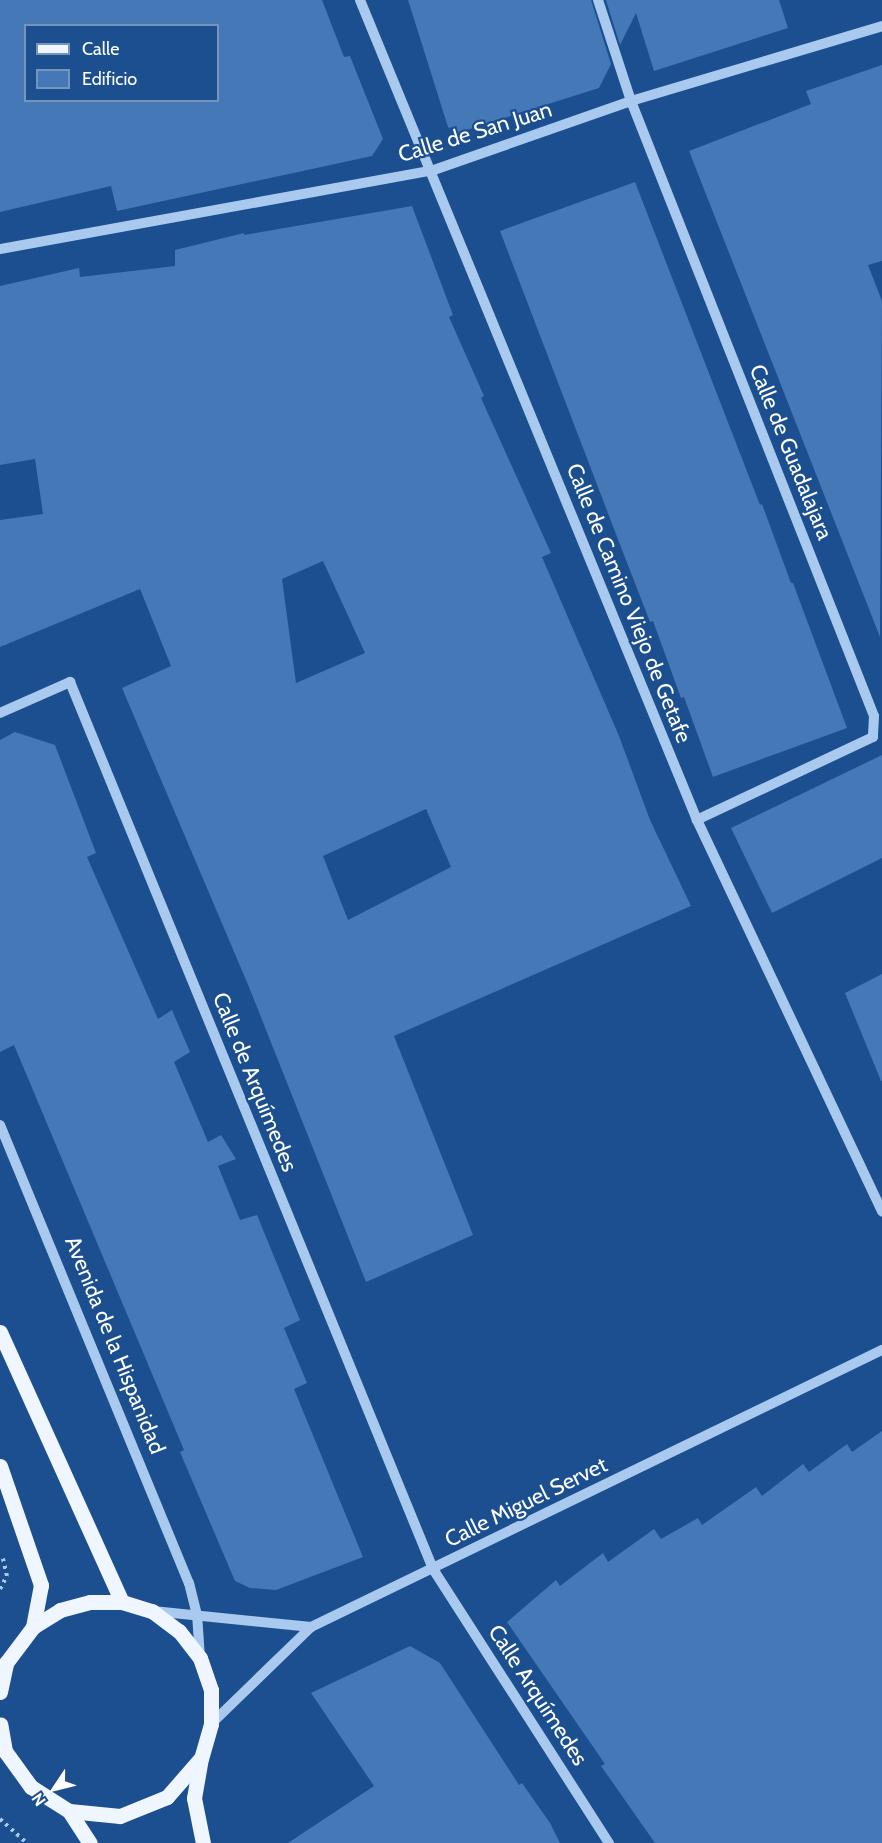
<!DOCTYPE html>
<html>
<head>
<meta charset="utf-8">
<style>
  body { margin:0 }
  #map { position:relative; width:882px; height:1843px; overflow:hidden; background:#1b4f8f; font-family:Cabin,sans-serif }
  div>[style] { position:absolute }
  .building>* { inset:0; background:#4478b7 }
  .path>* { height:4px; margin-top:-2px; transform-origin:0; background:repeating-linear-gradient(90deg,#a9c9ee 0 3px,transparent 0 7.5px) }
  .minor>* { height:10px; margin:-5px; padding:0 5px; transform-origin:5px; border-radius:5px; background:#a9c9ee }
  .major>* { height:15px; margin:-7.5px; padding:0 7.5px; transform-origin:7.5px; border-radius:7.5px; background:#f0f6ff }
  span { translate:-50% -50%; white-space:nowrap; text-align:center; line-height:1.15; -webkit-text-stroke:4.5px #1b4f8f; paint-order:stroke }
  .street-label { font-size:22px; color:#fff }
  .legend { position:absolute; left:24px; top:24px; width:195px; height:78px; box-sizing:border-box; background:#1b4f8f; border:2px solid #7695bc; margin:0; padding:8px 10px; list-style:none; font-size:18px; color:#fff }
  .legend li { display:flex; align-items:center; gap:12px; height:30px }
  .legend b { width:30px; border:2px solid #7695bc }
  .north { position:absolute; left:24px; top:1759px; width:60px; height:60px; -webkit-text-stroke:4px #1b4f8f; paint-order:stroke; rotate:235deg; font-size:16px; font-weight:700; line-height:24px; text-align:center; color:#fff }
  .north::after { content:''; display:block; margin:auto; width:21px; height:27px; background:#fff; clip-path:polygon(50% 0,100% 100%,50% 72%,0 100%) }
</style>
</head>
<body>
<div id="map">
  <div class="building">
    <i style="clip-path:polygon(evenodd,0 0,322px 0,344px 57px,350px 56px,383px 139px,372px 156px,117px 211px,111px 186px,0 212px,0 0,26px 26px,218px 26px,218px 100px,26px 100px,26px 26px)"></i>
    <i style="clip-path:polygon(408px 0,591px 0,611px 64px,599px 88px,457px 133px,448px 127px)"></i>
    <i style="clip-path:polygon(606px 0,779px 0,788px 28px,654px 71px,636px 13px,620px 45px)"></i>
    <i style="clip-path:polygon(882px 65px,882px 261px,868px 265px,882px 301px,880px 637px,689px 151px,811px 104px,806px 91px)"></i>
    <i style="clip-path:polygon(635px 182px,760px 505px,762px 504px,791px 583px,793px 583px,847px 728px,713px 777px,684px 697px,681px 698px,653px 621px,650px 622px,619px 542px,500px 231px)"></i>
    <i style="clip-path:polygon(evenodd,412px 206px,453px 315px,449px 317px,484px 396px,481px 398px,551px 553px,542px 557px,619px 736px,650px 820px,691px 906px,394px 1036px,473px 1235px,366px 1282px,249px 987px,122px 688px,171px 666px,140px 589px,0 647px,0 520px,43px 514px,35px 459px,0 465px,0 286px,79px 268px,80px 277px,175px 266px,175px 250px,244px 233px,244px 235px,412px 206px,323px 561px,365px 653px,296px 683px,282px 579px,323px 561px,412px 206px,426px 809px,451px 867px,348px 920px,323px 856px,426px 809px)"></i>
    <i style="clip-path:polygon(15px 732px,55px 745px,96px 853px,87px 857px,158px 1019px,172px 1010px,190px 1052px,174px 1062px,208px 1142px,221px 1135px,236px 1159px,218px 1166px,240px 1220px,257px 1215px,300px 1320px,284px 1328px,307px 1383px,294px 1389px,363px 1557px,276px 1590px,250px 1588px,235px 1581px,180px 1452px,184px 1450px,14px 1045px,0 1052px,0 740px)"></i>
    <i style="clip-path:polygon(882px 755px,882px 858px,772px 913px,731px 828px)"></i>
    <i style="clip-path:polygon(882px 974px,882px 1081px,881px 1081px,845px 993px)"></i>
    <i style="clip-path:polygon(882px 1431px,882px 1843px,655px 1843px,601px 1766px,605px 1764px,507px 1622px,556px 1580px,560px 1586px,603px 1553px,608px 1562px,654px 1529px,661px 1539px,698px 1518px,702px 1525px,756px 1487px,762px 1496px,803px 1464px,809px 1472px,847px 1444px,852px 1452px)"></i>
    <i style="clip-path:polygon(410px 1646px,440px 1663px,519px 1785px,522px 1783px,550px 1823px,560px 1843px,288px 1843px,374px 1786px,311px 1693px)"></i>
  </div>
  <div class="path">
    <i style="left:0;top:1589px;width:15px;rotate:-62deg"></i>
    <i style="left:7px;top:1576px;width:18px;rotate:-103deg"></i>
    <i style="left:0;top:1819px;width:36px;rotate:42deg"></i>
  </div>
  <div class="minor">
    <i style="left:360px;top:0;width:887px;rotate:67.66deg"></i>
    <i style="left:697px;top:820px;width:433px;rotate:64.7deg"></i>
    <i style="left:598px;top:0;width:106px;rotate:71.9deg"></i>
    <i style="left:631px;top:101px;width:661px;rotate:68.44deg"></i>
    <i style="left:874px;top:716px;width:21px;rotate:93deg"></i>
    <i style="left:873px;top:737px;width:195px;rotate:154.8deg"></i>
    <i style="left:0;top:249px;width:438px;rotate:-10.3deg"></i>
    <i style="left:431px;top:171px;width:212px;rotate:-19.3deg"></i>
    <i style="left:631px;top:101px;width:262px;rotate:-16.6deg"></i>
    <i style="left:0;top:713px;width:77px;rotate:-23.9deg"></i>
    <i style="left:70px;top:682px;width:958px;rotate:67.74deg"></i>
    <i style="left:433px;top:1569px;width:326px;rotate:57.3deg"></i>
    <i style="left:0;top:1125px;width:495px;rotate:67.6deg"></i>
    <i style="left:189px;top:1583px;width:32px;rotate:76deg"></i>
    <i style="left:197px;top:1614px;width:44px;rotate:86.1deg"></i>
    <i style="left:153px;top:1611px;width:159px;rotate:5.8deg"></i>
    <i style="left:211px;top:1724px;width:139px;rotate:-44.1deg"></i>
    <i style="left:311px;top:1627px;width:635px;rotate:-25.88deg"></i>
  </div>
  <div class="major">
    <i style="left:0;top:1332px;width:296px;rotate:65.7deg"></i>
    <i style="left:0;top:1466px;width:126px;rotate:71deg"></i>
    <i style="left:41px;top:1585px;width:43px;rotate:100.8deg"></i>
    <i style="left:0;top:1692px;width:30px;rotate:-78deg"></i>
    <i style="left:6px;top:1663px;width:45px;rotate:-53.1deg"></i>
    <i style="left:33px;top:1627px;width:32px;rotate:-32deg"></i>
    <i style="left:60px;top:1610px;width:31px;rotate:-15deg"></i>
    <i style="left:90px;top:1602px;width:32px"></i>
    <i style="left:122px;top:1602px;width:31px;rotate:17deg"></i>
    <i style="left:152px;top:1611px;width:34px;rotate:37deg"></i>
    <i style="left:179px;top:1631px;width:34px;rotate:52deg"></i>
    <i style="left:200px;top:1658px;width:34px;rotate:71deg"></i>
    <i style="left:211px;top:1690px;width:34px;rotate:90deg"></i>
    <i style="left:211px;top:1724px;width:35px;rotate:106deg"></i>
    <i style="left:201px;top:1758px;width:52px;rotate:131.1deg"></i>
    <i style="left:167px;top:1797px;width:51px;rotate:158deg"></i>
    <i style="left:120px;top:1816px;width:51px;rotate:-174.4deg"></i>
    <i style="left:69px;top:1811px;width:45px;rotate:-147.7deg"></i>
    <i style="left:31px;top:1787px;width:44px;rotate:-125.8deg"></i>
    <i style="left:5px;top:1751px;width:27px;rotate:-100deg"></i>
    <i style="left:201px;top:1758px;width:41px;rotate:99.9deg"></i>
    <i style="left:194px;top:1798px;width:46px;rotate:78.7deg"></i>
    <i style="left:69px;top:1811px;width:38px;rotate:57deg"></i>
  </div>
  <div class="street-label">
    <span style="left:475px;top:132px;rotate:-17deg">Calle de San Juan</span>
    <span style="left:791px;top:452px;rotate:68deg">Calle de Guadalajara</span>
    <span style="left:629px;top:603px;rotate:68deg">Calle de Camino Viejo de Getafe</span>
    <span style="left:255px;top:1082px;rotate:68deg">Calle de Arquímedes</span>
    <span style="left:115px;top:1345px;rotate:68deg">Avenida de la Hispanidad</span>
    <span style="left:526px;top:1502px;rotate:-26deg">Calle Miguel Servet</span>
    <span style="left:538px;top:1695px;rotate:57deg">Calle Arquímedes</span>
  </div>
  <ul class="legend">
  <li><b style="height:8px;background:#f0f6ff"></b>Calle</li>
  <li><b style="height:16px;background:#4478b7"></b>Edificio</li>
  </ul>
  <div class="north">N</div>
</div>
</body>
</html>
